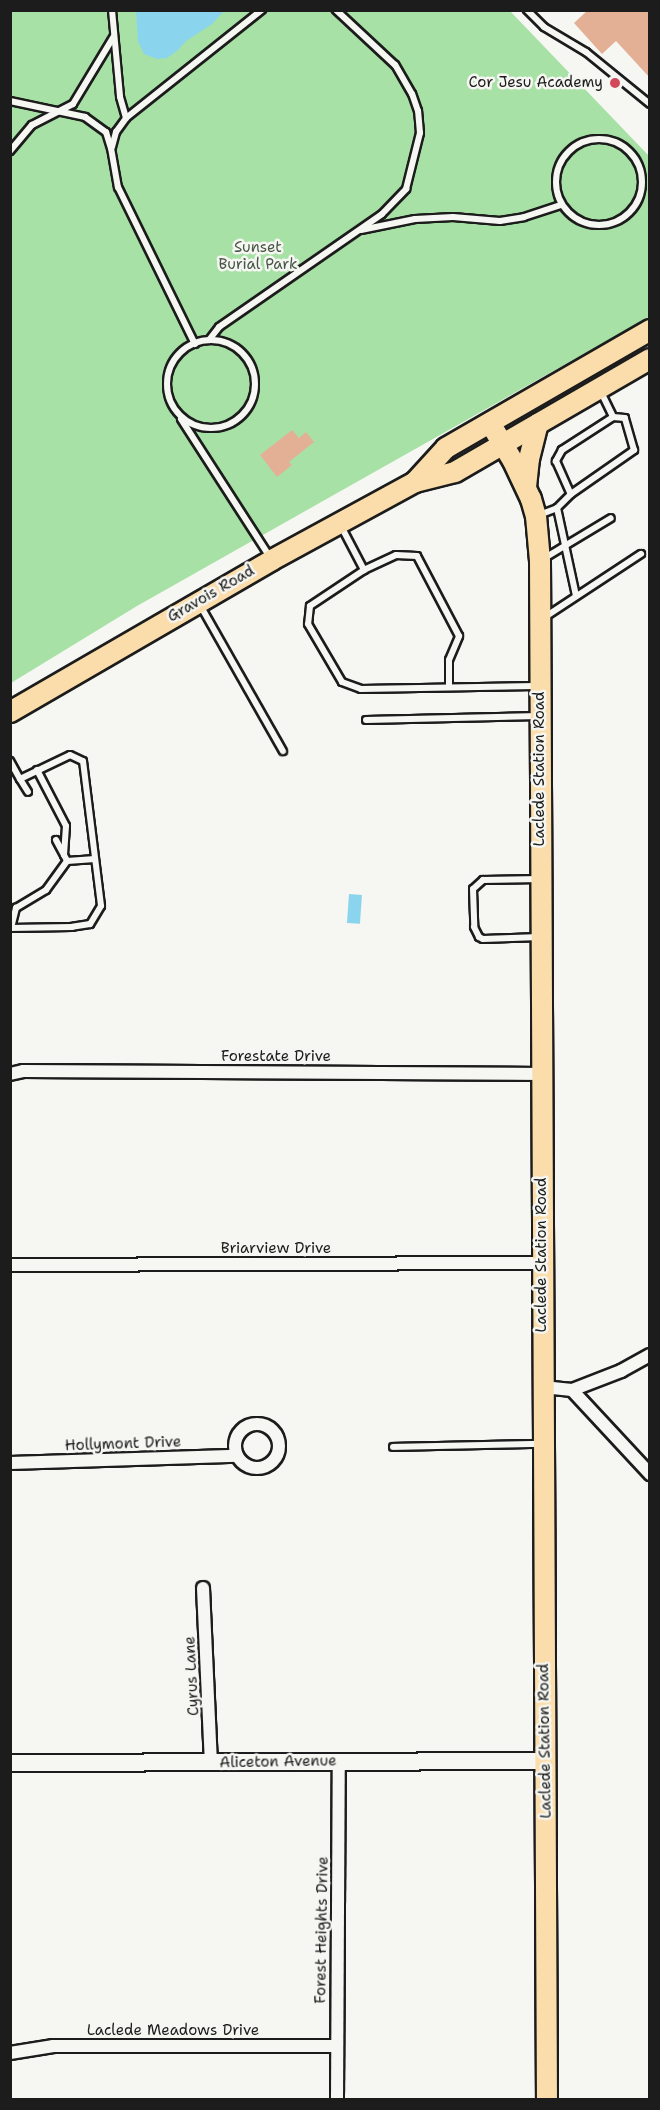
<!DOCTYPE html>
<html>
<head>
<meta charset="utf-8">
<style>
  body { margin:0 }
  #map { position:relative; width:660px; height:2110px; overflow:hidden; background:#f6f6f2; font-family:"Shantell Sans",sans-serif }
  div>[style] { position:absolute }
  .green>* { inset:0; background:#a7e1a6 }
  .water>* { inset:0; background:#8bd4ed; transform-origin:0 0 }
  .building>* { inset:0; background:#e3b096 }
  .roads { filter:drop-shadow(2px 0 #1c1c1c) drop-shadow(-2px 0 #1c1c1c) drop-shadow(0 2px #1c1c1c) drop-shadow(0 -2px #1c1c1c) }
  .service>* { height:6px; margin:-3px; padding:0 3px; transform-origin:3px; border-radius:3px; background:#f6f6f2 }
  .service>.ring { margin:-3px; padding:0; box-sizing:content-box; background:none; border:6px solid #f6f6f2; border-radius:50% }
  .minor>* { height:12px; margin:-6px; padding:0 6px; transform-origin:6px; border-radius:6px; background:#f6f6f2 }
  .minor>.ring { margin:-6px; padding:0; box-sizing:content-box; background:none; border:12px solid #f6f6f2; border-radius:50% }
  .tertiary>* { height:16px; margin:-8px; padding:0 8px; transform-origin:8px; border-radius:8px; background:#f6f6f2 }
  .primary>* { height:20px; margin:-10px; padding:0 10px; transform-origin:10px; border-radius:10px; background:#faddab }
  .dots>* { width:16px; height:16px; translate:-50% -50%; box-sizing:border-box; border:3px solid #f6f6f2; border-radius:50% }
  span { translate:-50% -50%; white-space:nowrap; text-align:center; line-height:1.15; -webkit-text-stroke:5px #f6f6f2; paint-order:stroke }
  .poi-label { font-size:15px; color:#1c1c1c }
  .right { translate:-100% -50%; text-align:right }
  .park-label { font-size:15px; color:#465745 }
  .street-label { font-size:15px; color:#1c1c1c }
  .frame { position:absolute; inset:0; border:12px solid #1c1c1c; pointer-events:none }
</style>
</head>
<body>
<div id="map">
  <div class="green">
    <i style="clip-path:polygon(11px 11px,510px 11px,649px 156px,649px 317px,137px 606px,11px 683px)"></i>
  </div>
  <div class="water">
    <i style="clip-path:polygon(136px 11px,136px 10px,224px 11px,212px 24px,186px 41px,177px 51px,167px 58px,157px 59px,144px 54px,138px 41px)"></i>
    <i style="left:349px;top:894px;width:13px;height:29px;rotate:4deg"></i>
  </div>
  <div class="building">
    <i style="clip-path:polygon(588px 10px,650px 10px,650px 78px,616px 41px,602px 54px,574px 23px)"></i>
    <i style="clip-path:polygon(292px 430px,299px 438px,306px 432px,314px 442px,289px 462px,292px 465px,277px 477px,260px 455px)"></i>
  </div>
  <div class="roads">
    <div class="service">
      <i style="left:112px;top:10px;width:87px;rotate:84.7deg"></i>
      <i style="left:120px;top:97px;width:22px;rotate:74deg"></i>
      <i style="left:527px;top:10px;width:24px;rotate:45deg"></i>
      <i style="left:544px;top:27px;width:49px;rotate:30.8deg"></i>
      <i style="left:586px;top:52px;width:82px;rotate:39.1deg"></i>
      <i style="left:10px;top:101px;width:77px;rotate:12deg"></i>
      <i style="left:85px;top:117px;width:26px;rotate:36deg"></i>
      <i style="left:106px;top:132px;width:17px;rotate:73deg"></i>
      <i style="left:111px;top:148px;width:40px;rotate:80deg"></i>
      <i style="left:118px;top:187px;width:175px;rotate:63.9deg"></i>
      <i class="ring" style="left:556px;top:139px;width:80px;height:80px"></i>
      <i style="left:112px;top:147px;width:16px;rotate:-75deg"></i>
      <i style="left:116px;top:132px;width:17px;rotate:-54deg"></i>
      <i style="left:126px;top:118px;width:174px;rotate:-38.5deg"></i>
      <i style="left:10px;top:151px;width:34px;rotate:-50deg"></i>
      <i style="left:32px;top:125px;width:46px;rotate:-27.1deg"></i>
      <i style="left:73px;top:104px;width:79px;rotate:-58.9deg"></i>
      <i style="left:361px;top:230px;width:55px;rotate:-11.5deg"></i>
      <i style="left:415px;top:219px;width:38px;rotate:-3deg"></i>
      <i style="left:453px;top:217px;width:47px;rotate:4.9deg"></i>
      <i style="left:500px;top:221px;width:24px;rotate:-9deg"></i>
      <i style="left:524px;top:217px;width:39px;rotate:-18deg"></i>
      <i style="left:209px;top:340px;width:16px;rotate:-52deg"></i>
      <i style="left:219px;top:327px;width:198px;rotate:-34.7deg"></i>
      <i style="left:382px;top:214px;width:35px;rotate:-46deg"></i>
      <i style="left:406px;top:189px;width:58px;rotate:-76deg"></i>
      <i style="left:420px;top:133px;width:22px;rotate:-95deg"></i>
      <i style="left:418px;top:111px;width:18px;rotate:-109deg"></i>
      <i style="left:412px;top:94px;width:34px;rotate:-120deg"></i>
      <i style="left:395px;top:65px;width:81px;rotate:-137deg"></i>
      <i class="ring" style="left:167px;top:340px;width:82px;height:82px"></i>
      <i style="left:600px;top:390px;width:30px;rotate:64deg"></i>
      <i style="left:181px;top:419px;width:164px;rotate:57.2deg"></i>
      <i style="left:557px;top:508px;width:90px;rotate:77.8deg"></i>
      <i style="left:539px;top:515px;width:19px;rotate:-21deg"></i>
      <i style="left:557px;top:508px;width:20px;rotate:-45deg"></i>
      <i style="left:571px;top:494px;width:77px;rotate:-34.9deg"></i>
      <i style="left:634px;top:450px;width:33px;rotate:-106deg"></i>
      <i style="left:625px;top:418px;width:12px;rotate:-175deg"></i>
      <i style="left:613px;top:417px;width:61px;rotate:147.1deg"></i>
      <i style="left:562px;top:450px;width:13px;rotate:119deg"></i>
      <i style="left:556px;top:461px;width:36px;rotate:66deg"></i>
      <i style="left:341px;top:526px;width:50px;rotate:62.4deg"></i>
      <i style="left:543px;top:559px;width:79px;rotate:-31.1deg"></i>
      <i style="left:200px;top:605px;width:168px;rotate:60.4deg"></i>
      <i style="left:545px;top:617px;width:115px;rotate:-33.3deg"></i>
      <i style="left:449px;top:686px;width:26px;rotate:-90deg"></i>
      <i style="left:449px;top:660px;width:26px;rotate:-67deg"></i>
      <i style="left:459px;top:636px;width:90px;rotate:-117.7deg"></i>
      <i style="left:417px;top:556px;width:21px;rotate:-177deg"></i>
      <i style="left:396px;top:555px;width:35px;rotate:155deg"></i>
      <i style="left:364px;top:570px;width:65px;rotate:146.3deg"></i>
      <i style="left:310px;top:606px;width:18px;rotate:96deg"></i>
      <i style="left:308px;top:624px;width:67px;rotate:59.6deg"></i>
      <i style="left:342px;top:682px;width:20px;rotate:20deg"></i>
      <i style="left:361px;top:689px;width:175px;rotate:-1deg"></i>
      <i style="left:366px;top:720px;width:173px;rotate:-1.3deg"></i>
      <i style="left:10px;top:761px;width:21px;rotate:61deg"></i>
      <i style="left:20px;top:779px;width:55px;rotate:-25.6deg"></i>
      <i style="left:70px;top:755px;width:14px;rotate:25deg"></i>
      <i style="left:83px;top:761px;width:146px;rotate:82.9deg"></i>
      <i style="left:101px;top:906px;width:21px;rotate:121deg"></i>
      <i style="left:90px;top:924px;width:18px;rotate:171deg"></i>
      <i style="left:72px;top:927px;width:62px;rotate:179.1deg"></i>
      <i style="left:37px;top:770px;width:63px;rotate:62.6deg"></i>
      <i style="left:66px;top:826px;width:29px;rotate:94deg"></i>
      <i style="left:20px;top:779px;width:15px;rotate:58deg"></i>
      <i style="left:56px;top:840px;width:24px;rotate:62deg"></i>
      <i style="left:67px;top:861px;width:28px;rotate:-4deg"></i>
      <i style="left:540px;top:879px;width:57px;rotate:179deg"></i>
      <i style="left:483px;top:880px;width:13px;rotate:138deg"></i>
      <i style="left:473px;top:889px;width:38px;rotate:88deg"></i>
      <i style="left:474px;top:927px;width:11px;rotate:63deg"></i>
      <i style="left:479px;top:937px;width:4px;rotate:27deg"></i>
      <i style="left:483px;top:939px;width:57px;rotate:-2deg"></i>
      <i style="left:11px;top:928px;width:21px;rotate:-76deg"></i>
      <i style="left:16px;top:908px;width:35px;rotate:-31deg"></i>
      <i style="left:46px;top:890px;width:36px;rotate:-54deg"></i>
      <i style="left:393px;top:1447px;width:147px;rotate:-1.2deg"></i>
    </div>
    <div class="minor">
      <i style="left:10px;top:1074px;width:13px;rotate:-13deg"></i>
      <i style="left:23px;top:1071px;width:519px;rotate:0.33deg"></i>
      <i style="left:10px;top:1265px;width:532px;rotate:-0.22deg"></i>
      <i style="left:543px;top:1387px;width:29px;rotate:6deg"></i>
      <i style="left:572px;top:1390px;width:53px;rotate:-21.2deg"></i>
      <i style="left:621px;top:1371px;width:33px;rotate:-29deg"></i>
      <i style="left:572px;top:1390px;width:115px;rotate:47.1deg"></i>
      <i class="ring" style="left:235px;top:1424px;width:32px;height:32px"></i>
      <i style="left:10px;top:1463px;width:227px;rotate:-1.8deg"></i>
      <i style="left:203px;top:1588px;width:175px;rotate:87.4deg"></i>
      <i style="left:10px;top:2053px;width:44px;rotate:-9.2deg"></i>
      <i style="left:53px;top:2046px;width:282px"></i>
      <i style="left:337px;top:2100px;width:339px;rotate:-89.7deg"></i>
    </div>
    <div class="tertiary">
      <i style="left:10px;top:1763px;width:536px;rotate:-0.21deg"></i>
    </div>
    <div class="primary">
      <i style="left:490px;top:423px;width:44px;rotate:58.8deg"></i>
      <i style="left:513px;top:461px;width:42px;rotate:64.7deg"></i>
      <i style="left:531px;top:499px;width:18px;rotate:74deg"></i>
      <i style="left:536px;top:516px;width:45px;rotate:84.9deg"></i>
      <i style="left:540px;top:561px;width:1539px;rotate:89.74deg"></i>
      <i style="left:415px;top:482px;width:46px;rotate:-47.6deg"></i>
      <i style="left:446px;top:448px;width:236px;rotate:-30deg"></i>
      <i style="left:526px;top:487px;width:28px;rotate:-84deg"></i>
      <i style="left:529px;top:459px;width:36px;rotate:-76deg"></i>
      <i style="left:10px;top:712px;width:303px;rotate:-30.1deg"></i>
      <i style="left:272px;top:560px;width:163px;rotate:-28.6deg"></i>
      <i style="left:415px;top:482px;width:41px;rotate:-14deg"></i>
      <i style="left:455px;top:472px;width:225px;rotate:-30.1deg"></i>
    </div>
  </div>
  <div class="dots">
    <i style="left:615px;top:83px;background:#d1495b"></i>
  </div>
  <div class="poi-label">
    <span class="right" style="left:603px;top:83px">Cor Jesu Academy</span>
  </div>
  <div class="park-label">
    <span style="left:258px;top:256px">Sunset<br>Burial Park</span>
  </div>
  <div class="street-label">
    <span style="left:211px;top:594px;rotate:-30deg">Gravois Road</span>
    <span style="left:540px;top:769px;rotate:-90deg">Laclede Station Road</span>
    <span style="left:276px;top:1057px">Forestate Drive</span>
    <span style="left:276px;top:1249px">Briarview Drive</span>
    <span style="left:542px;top:1255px;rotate:-90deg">Laclede Station Road</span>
    <span style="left:123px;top:1444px;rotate:-2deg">Hollymont Drive</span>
    <span style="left:192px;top:1676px;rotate:-93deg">Cyrus Lane</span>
    <span style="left:545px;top:1741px;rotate:-91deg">Laclede Station Road</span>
    <span style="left:278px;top:1762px;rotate:-1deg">Aliceton Avenue</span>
    <span style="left:322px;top:1930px;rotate:-89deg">Forest Heights Drive</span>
    <span style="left:173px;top:2031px">Laclede Meadows Drive</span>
  </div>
  <div class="frame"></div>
</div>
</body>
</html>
